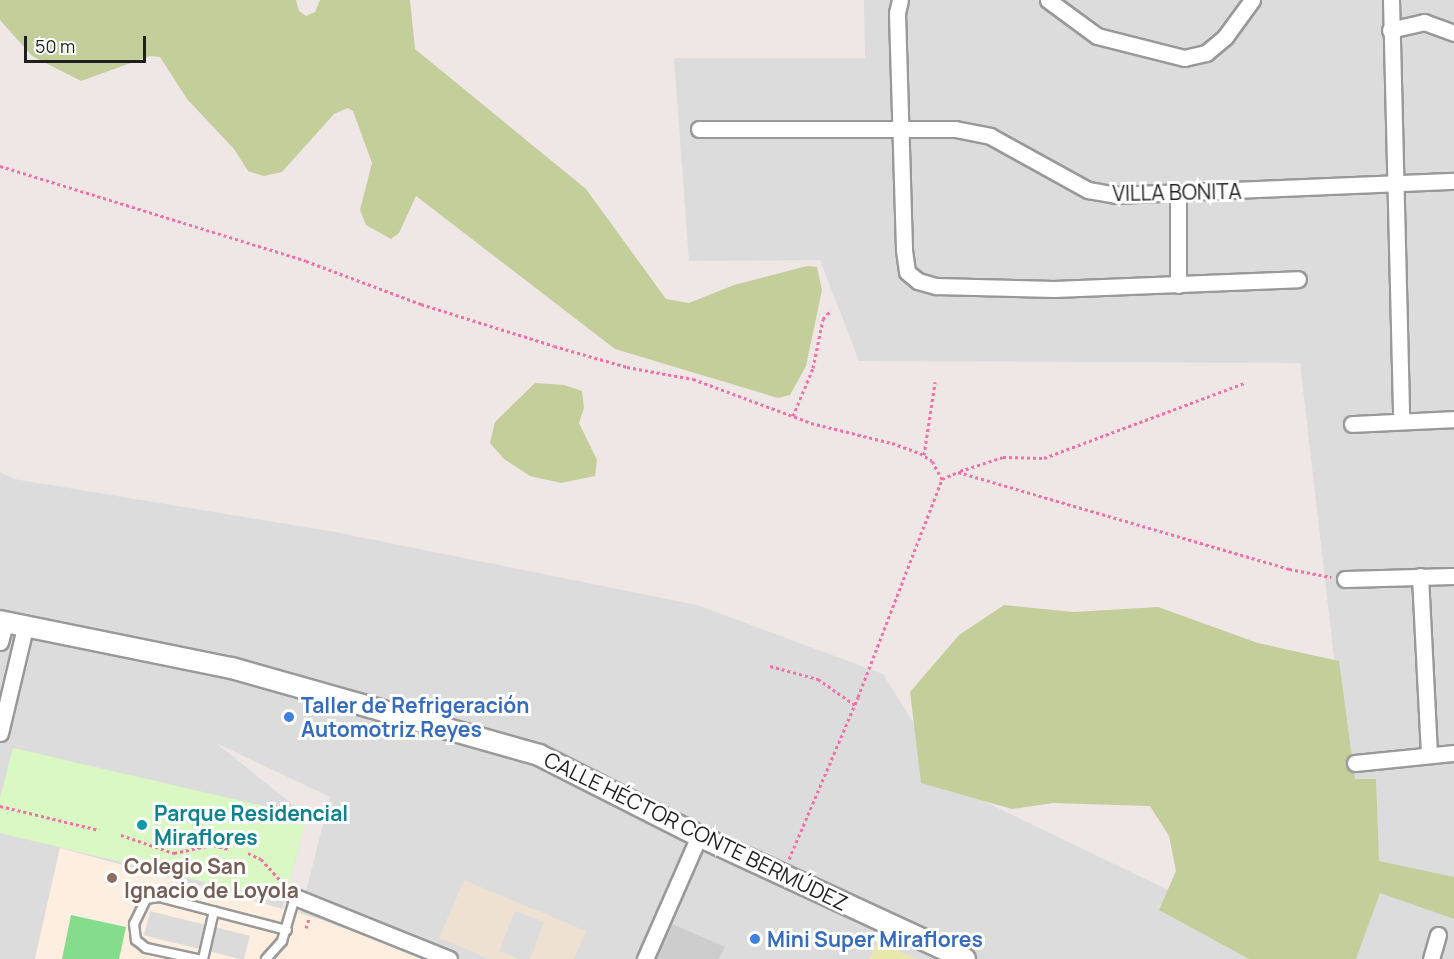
<!DOCTYPE html>
<html>
<head>
<meta charset="utf-8">
<style>
  body { margin:0 }
  #map { position:relative; width:1454px; height:959px; overflow:hidden; background:#efe7e5; font-family:Manrope,sans-serif }
  div>[style] { position:absolute }
  .residential>* { inset:0; background:#dddcdc }
  .education>* { inset:0; background:#feeedf }
  .religious>* { inset:0; background:#cdcdcd }
  .farmland>* { inset:0; background:#eee1d1 }
  .grass>* { inset:0; background:#e8e8ac }
  .forest>* { inset:0; background:#c4ce9b }
  .park>* { inset:0; background:#daf8c3 }
  .pitch>* { inset:0; background:#85dc8d }
  .parking>* { inset:0; background:#dbdbdb; transform-origin:0 0 }
  .path>* { height:3px; margin-top:-1.5px; transform-origin:0; background:repeating-linear-gradient(90deg,#f66fa7 0 3px,transparent 0 6px) }
  .roads { filter:drop-shadow(2px 0 #999) drop-shadow(-2px 0 #999) drop-shadow(0 2px #999) drop-shadow(0 -2px #999) }
  .service>* { height:8px; margin:-4px; padding:0 4px; transform-origin:4px; border-radius:4px; background:#fff }
  .minor>* { height:15px; margin:-7.5px; padding:0 7.5px; transform-origin:7.5px; border-radius:7.5px; background:#fff }
  .tertiary>* { height:20px; margin:-10px; padding:0 10px; transform-origin:10px; border-radius:10px; background:#fff }
  .dots>* { width:16px; height:16px; translate:-50% -50%; box-sizing:border-box; border:3px solid #fff; border-radius:50% }
  span { translate:-50% -50%; white-space:nowrap; text-align:center; line-height:1.15; -webkit-text-stroke:6px #fff; paint-order:stroke }
  .street-label { font-size:21px; color:#1f1f1f }
  .shop-label { font-size:21px; color:#366cbe; font-weight:700 }
  .left { translate:0 -50%; text-align:left }
  .culture-label { font-size:21px; color:#0d838f; font-weight:700 }
  .education-label { font-size:21px; color:#785e54; font-weight:700 }
  .scale { position:absolute; left:24px; top:36px; width:122px; height:27px; box-sizing:border-box; border:3px solid #1f1f1f; border-top:0; padding-left:8px; font-size:18px; line-height:21px; white-space:nowrap; color:#1f1f1f; -webkit-text-stroke:4px #fff; paint-order:stroke }
</style>
</head>
<body>
<div id="map">
  <div class="residential">
    <i style="clip-path:polygon(864px 0,1454px 0,1454px 959px,429px 959px,300px 914px,330px 797px,216px 743px,307px 816px,282px 909px,60px 848px,35px 959px,0 959px,0 472px,14px 479px,335px 532px,697px 605px,883px 674px,954px 787px,1274px 941px,1350px 796px,1300px 363px,859px 361px,820px 260px,689px 261px,674px 58px,865px 58px)"></i>
  </div>
  <div class="education">
    <i style="clip-path:polygon(60px 848px,316px 918px,430px 959px,35px 959px)"></i>
  </div>
  <div class="religious">
    <i style="clip-path:polygon(668px 922px,725px 947px,719px 959px,652px 959px)"></i>
  </div>
  <div class="farmland">
    <i style="clip-path:polygon(464px 880px,586px 931px,574px 959px,530px 959px,544px 922px,515px 911px,499px 951px,520px 959px,490px 959px,439px 938px)"></i>
  </div>
  <div class="grass">
    <i style="clip-path:polygon(877px 941px,916px 959px,870px 959px)"></i>
  </div>
  <div class="forest">
    <i style="clip-path:polygon(0 0,296px 0,299px 11px,306px 16px,315px 12px,320px 0,410px 0,415px 49px,586px 189px,666px 299px,689px 303px,734px 285px,807px 266px,817px 267px,822px 290px,806px 366px,790px 395px,778px 398px,615px 349px,416px 196px,399px 233px,391px 239px,366px 225px,360px 210px,372px 163px,353px 111px,348px 108px,334px 114px,282px 172px,264px 176px,248px 171px,234px 149px,187px 99px,160px 57px,150px 56px,81px 81px,32px 56px,0 20px)"></i>
    <i style="clip-path:polygon(535px 383px,564px 385px,582px 391px,584px 408px,579px 423px,597px 460px,595px 476px,561px 483px,530px 476px,504px 459px,490px 443px,495px 422px)"></i>
    <i style="clip-path:polygon(1004px 605px,1073px 612px,1158px 607px,1258px 643px,1339px 661px,1355px 779px,1376px 779px,1379px 861px,1454px 877px,1454px 919px,1380px 893px,1356px 959px,1249px 959px,1159px 910px,1176px 871px,1169px 836px,1150px 806px,1053px 803px,1012px 809px,921px 783px,910px 692px,959px 635px)"></i>
  </div>
  <div class="park">
    <i style="clip-path:polygon(13px 748px,307px 816px,284px 901px,0 833px,0 798px)"></i>
  </div>
  <div class="pitch">
    <i style="clip-path:polygon(71px 915px,126px 927px,119px 959px,62px 959px)"></i>
  </div>
  <div class="parking">
    <i style="left:150px;top:911px;width:62px;height:25px;rotate:14deg"></i>
    <i style="left:211px;top:926px;width:40px;height:25px;rotate:14deg"></i>
  </div>
  <div class="path">
    <i style="left:0;top:166px;width:320px;rotate:17.2deg"></i>
    <i style="left:306px;top:261px;width:123px;rotate:20.5deg"></i>
    <i style="left:421px;top:304px;width:139px;rotate:17.5deg"></i>
    <i style="left:554px;top:346px;width:76px;rotate:16deg"></i>
    <i style="left:627px;top:367px;width:67px;rotate:10.3deg"></i>
    <i style="left:693px;top:379px;width:126px;rotate:20.4deg"></i>
    <i style="left:811px;top:423px;width:83px;rotate:13.9deg"></i>
    <i style="left:892px;top:443px;width:30px;rotate:20deg"></i>
    <i style="left:920px;top:453px;width:14px;rotate:34deg"></i>
    <i style="left:932px;top:461px;width:21px;rotate:61deg"></i>
    <i style="left:793px;top:416px;width:52px;rotate:-67.4deg"></i>
    <i style="left:813px;top:368px;width:50px;rotate:-78.5deg"></i>
    <i style="left:823px;top:319px;width:12px;rotate:-48deg"></i>
    <i style="left:924px;top:455px;width:74px;rotate:-81.4deg"></i>
    <i style="left:960px;top:471px;width:45px;rotate:-18deg"></i>
    <i style="left:1003px;top:457px;width:41px;rotate:1.4deg"></i>
    <i style="left:1044px;top:458px;width:215px;rotate:-20.5deg"></i>
    <i style="left:770px;top:666px;width:50px;rotate:15.2deg"></i>
    <i style="left:818px;top:679px;width:45px;rotate:35.1deg"></i>
    <i style="left:0;top:806px;width:102px;rotate:13.6deg"></i>
    <i style="left:121px;top:835px;width:56px;rotate:18.8deg"></i>
    <i style="left:174px;top:853px;width:40px;rotate:-12deg"></i>
    <i style="left:213px;top:845px;width:16px;rotate:15deg"></i>
    <i style="left:248px;top:853px;width:14px;rotate:25deg"></i>
    <i style="left:261px;top:859px;width:38px;rotate:48deg"></i>
    <i style="left:789px;top:859px;width:176px;rotate:-66.9deg"></i>
    <i style="left:858px;top:697px;width:234px;rotate:-68.9deg"></i>
    <i style="left:942px;top:479px;width:17px;rotate:-24deg"></i>
    <i style="left:958px;top:472px;width:345px;rotate:16.3deg"></i>
    <i style="left:1289px;top:569px;width:43px;rotate:10.8deg"></i>
    <i style="left:306px;top:928px;width:10px;rotate:-73deg"></i>
  </div>
  <div class="roads">
    <div class="service">
      <i style="left:197px;top:959px;width:52px;rotate:-167.8deg"></i>
      <i style="left:146px;top:948px;width:13px;rotate:-141deg"></i>
      <i style="left:136px;top:940px;width:16px;rotate:-97deg"></i>
      <i style="left:134px;top:924px;width:28px;rotate:-64deg"></i>
      <i style="left:146px;top:899px;width:13px;rotate:-9deg"></i>
      <i style="left:159px;top:897px;width:132px;rotate:14.5deg"></i>
      <i style="left:203px;top:959px;width:49px;rotate:-77.1deg"></i>
      <i style="left:266px;top:959px;width:24px;rotate:-48deg"></i>
      <i style="left:282px;top:941px;width:46px;rotate:-73.5deg"></i>
    </div>
    <div class="minor">
      <i style="left:900px;top:0;width:13px;rotate:103deg"></i>
      <i style="left:897px;top:13px;width:237px;rotate:88.3deg"></i>
      <i style="left:904px;top:250px;width:22px;rotate:82deg"></i>
      <i style="left:907px;top:272px;width:14px;rotate:39deg"></i>
      <i style="left:918px;top:281px;width:19px;rotate:16deg"></i>
      <i style="left:936px;top:286px;width:118px;rotate:1.5deg"></i>
      <i style="left:1054px;top:289px;width:244px;rotate:-2.3deg"></i>
      <i style="left:1048px;top:0;width:61px;rotate:36.3deg"></i>
      <i style="left:1097px;top:36px;width:90px;rotate:14.2deg"></i>
      <i style="left:1184px;top:58px;width:23px;rotate:-13deg"></i>
      <i style="left:1206px;top:53px;width:25px;rotate:-40deg"></i>
      <i style="left:1225px;top:37px;width:46px;rotate:-53.9deg"></i>
      <i style="left:1391px;top:0;width:421px;rotate:88.6deg"></i>
      <i style="left:1390px;top:30px;width:35px;rotate:-13deg"></i>
      <i style="left:1424px;top:22px;width:32px;rotate:20deg"></i>
      <i style="left:699px;top:129px;width:256px"></i>
      <i style="left:955px;top:129px;width:36px;rotate:11deg"></i>
      <i style="left:990px;top:136px;width:112px;rotate:28.9deg"></i>
      <i style="left:1088px;top:190px;width:27px;rotate:10deg"></i>
      <i style="left:1115px;top:195px;width:339px;rotate:-2.4deg"></i>
      <i style="left:1178px;top:195px;width:90px;rotate:90deg"></i>
      <i style="left:1352px;top:424px;width:102px;rotate:-2.8deg"></i>
      <i style="left:1420px;top:576px;width:178px;rotate:87.1deg"></i>
      <i style="left:1345px;top:579px;width:109px;rotate:-1.6deg"></i>
      <i style="left:0;top:642px;width:20px;rotate:-75deg"></i>
      <i style="left:0;top:733px;width:109px;rotate:-76.7deg"></i>
      <i style="left:1355px;top:763px;width:100px;rotate:-5.8deg"></i>
      <i style="left:295px;top:897px;width:166px;rotate:21.9deg"></i>
      <i style="left:645px;top:959px;width:134px;rotate:-66.3deg"></i>
      <i style="left:1431px;top:959px;width:25px;rotate:-74deg"></i>
    </div>
    <div class="tertiary">
      <i style="left:0;top:621px;width:237px;rotate:11.5deg"></i>
      <i style="left:232px;top:668px;width:319px;rotate:15.8deg"></i>
      <i style="left:539px;top:755px;width:179px;rotate:26.9deg"></i>
      <i style="left:699px;top:836px;width:293px;rotate:24.8deg"></i>
    </div>
  </div>
  <div class="dots">
    <i style="left:289px;top:717px;background:#3f7fe0"></i>
    <i style="left:142px;top:825px;background:#0f9aa8"></i>
    <i style="left:112px;top:878px;background:#8d6e63"></i>
    <i style="left:755px;top:939px;background:#3f7fe0"></i>
  </div>
  <div class="street-label">
    <span style="left:1177px;top:192px;rotate:-1deg">VILLA BONITA</span>
    <span style="left:696px;top:831px;rotate:26deg">CALLE HÉCTOR CONTE BERMÚDEZ</span>
  </div>
  <div class="shop-label">
    <span class="left" style="left:301px;top:717px">Taller de Refrigeración<br>Automotriz Reyes</span>
    <span class="left" style="left:767px;top:939px">Mini Super Miraflores</span>
  </div>
  <div class="culture-label">
    <span class="left" style="left:154px;top:825px">Parque Residencial<br>Miraflores</span>
  </div>
  <div class="education-label">
    <span class="left" style="left:124px;top:878px">Colegio San<br>Ignacio de Loyola</span>
  </div>
  <div class="scale">50 m</div>
</div>
</body>
</html>
